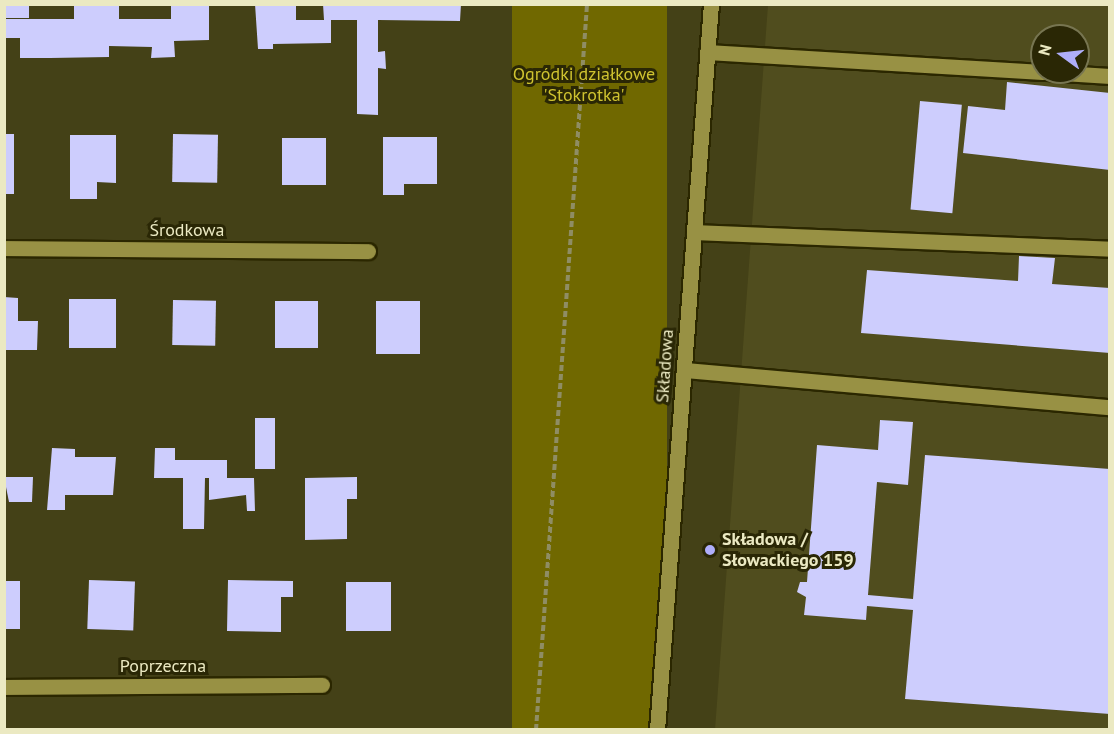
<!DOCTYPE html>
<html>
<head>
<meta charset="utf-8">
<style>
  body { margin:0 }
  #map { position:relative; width:1114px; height:734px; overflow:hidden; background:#444117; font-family:"PT Sans",sans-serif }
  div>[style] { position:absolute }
  .built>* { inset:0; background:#504d1e }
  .green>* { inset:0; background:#706800; transform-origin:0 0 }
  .building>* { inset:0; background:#cdcdfd; transform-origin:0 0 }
  .path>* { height:4px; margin-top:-2px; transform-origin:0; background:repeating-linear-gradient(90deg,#8f8d64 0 6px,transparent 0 9px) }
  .roads { filter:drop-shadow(2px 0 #2b2700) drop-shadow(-2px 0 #2b2700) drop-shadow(0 2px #2b2700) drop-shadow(0 -2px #2b2700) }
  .service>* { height:15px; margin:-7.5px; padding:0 7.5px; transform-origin:7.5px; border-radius:7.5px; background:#989144 }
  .minor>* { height:15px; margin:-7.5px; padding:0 7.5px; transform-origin:7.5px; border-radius:7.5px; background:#989144 }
  .dots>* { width:16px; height:16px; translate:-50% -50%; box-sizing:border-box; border:3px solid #2a2705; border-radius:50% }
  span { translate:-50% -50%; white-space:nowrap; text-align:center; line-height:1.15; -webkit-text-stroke:6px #2a2705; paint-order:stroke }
  .park-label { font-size:18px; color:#cfc330 }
  .street-label { font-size:18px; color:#ebe9c2 }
  .poi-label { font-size:18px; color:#ebe9c2; font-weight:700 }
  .left { translate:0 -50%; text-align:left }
  .frame { position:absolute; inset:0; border:6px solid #ebe9c2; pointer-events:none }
  .north { position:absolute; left:1030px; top:24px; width:60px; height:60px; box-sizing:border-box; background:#2a2705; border:2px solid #777551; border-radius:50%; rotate:285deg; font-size:16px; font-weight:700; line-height:24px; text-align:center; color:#ebe9c2 }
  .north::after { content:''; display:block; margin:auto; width:21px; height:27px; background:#afaefa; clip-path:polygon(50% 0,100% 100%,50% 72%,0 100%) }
</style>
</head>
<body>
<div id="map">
  <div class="built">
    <i style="clip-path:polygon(evenodd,768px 5px,1109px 5px,1109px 729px,715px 730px,768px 5px,1042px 36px,1078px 36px,1078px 72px,1042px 72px,1042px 36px)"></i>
  </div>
  <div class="green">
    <i style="left:512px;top:5px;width:155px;height:726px"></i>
  </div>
  <div class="building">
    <i style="left:4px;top:4px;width:25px;height:14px"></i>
    <i style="clip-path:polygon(74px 4px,119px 4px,119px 19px,171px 19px,171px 4px,209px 4px,209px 40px,174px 41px,175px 57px,151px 58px,152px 47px,109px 46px,109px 57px,50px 58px,20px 58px,20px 38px,4px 38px,4px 19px,74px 19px)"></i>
    <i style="clip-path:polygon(255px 4px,296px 4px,296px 20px,324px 20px,323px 4px,461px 4px,460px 21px,378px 20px,378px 52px,385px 51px,386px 69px,378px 68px,378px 115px,357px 114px,357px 20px,331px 20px,331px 43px,273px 44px,273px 49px,258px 49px)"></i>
    <i style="clip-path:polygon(1007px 82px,1110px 93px,1110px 170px,963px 153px,968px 106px,1005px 110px)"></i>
    <i style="left:920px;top:101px;width:42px;height:109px;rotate:5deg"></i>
    <i style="left:4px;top:134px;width:10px;height:60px"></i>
    <i style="left:173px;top:134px;width:45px;height:48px;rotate:1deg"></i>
    <i style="clip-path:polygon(70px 135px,116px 135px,116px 183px,97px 182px,97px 199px,70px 199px)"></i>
    <i style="clip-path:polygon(383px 137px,437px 137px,437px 184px,404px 184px,404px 195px,383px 195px)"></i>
    <i style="left:282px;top:138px;width:44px;height:47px"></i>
    <i style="clip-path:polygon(1019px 256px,1055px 258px,1052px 284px,1110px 288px,1110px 353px,861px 333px,867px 270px,1018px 281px)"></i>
    <i style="clip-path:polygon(4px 297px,18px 298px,18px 321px,38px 321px,37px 350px,4px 350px)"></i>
    <i style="left:69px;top:299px;width:47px;height:49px"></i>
    <i style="left:173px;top:300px;width:43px;height:45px;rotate:1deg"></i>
    <i style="left:275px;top:301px;width:43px;height:47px"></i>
    <i style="left:376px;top:301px;width:44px;height:53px"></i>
    <i style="left:255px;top:418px;width:20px;height:51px"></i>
    <i style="clip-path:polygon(880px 420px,913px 422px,908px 485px,877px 482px,868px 595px,913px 599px,925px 455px,1110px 469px,1110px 714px,905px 699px,913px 610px,867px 606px,866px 620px,804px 615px,806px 597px,797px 592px,800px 582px,807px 582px,817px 445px,878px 450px)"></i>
    <i style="clip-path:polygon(52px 448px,75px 449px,75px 457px,116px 457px,113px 495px,65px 495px,65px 510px,47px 510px)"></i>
    <i style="clip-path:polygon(155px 448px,175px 448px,175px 460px,227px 460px,227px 478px,254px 478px,255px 511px,247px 511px,246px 495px,209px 500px,209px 478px,205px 478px,204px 529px,183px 529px,183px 478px,154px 478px)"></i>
    <i style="clip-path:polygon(4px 477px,33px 477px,32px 502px,9px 502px)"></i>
    <i style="clip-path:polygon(357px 477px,357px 499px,347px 499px,347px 539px,305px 540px,305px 478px)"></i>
    <i style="left:89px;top:580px;width:46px;height:49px;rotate:2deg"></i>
    <i style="clip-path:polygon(228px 580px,293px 581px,293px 597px,281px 597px,281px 632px,227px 631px)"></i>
    <i style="left:4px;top:581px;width:16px;height:48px"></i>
    <i style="left:346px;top:582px;width:45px;height:49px"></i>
  </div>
  <div class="path">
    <i style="left:536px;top:730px;width:728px;rotate:-85.98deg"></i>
  </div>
  <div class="roads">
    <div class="service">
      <i style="left:707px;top:52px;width:336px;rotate:3.4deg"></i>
      <i style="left:1047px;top:72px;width:63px;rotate:3.6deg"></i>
      <i style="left:694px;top:232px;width:416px;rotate:2.3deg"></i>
      <i style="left:684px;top:370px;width:428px;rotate:5deg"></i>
    </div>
    <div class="minor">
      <i style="left:4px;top:248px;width:364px;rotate:0.5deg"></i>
      <i style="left:4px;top:687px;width:318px;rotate:-0.4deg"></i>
      <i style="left:657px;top:730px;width:728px;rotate:-85.75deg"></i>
    </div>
  </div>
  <div class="dots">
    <i style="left:710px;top:550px;background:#afaefa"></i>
  </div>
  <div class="park-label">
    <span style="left:584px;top:85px">Ogródki działkowe<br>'Stokrotka'</span>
  </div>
  <div class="street-label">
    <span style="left:187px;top:230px">Środkowa</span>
    <span style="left:665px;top:366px;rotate:-86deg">Składowa</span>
    <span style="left:163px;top:666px">Poprzeczna</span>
  </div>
  <div class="poi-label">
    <span class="left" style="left:722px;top:550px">Składowa /<br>Słowackiego 159</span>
  </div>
  <div class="frame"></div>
  <div class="north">N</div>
</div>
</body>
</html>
